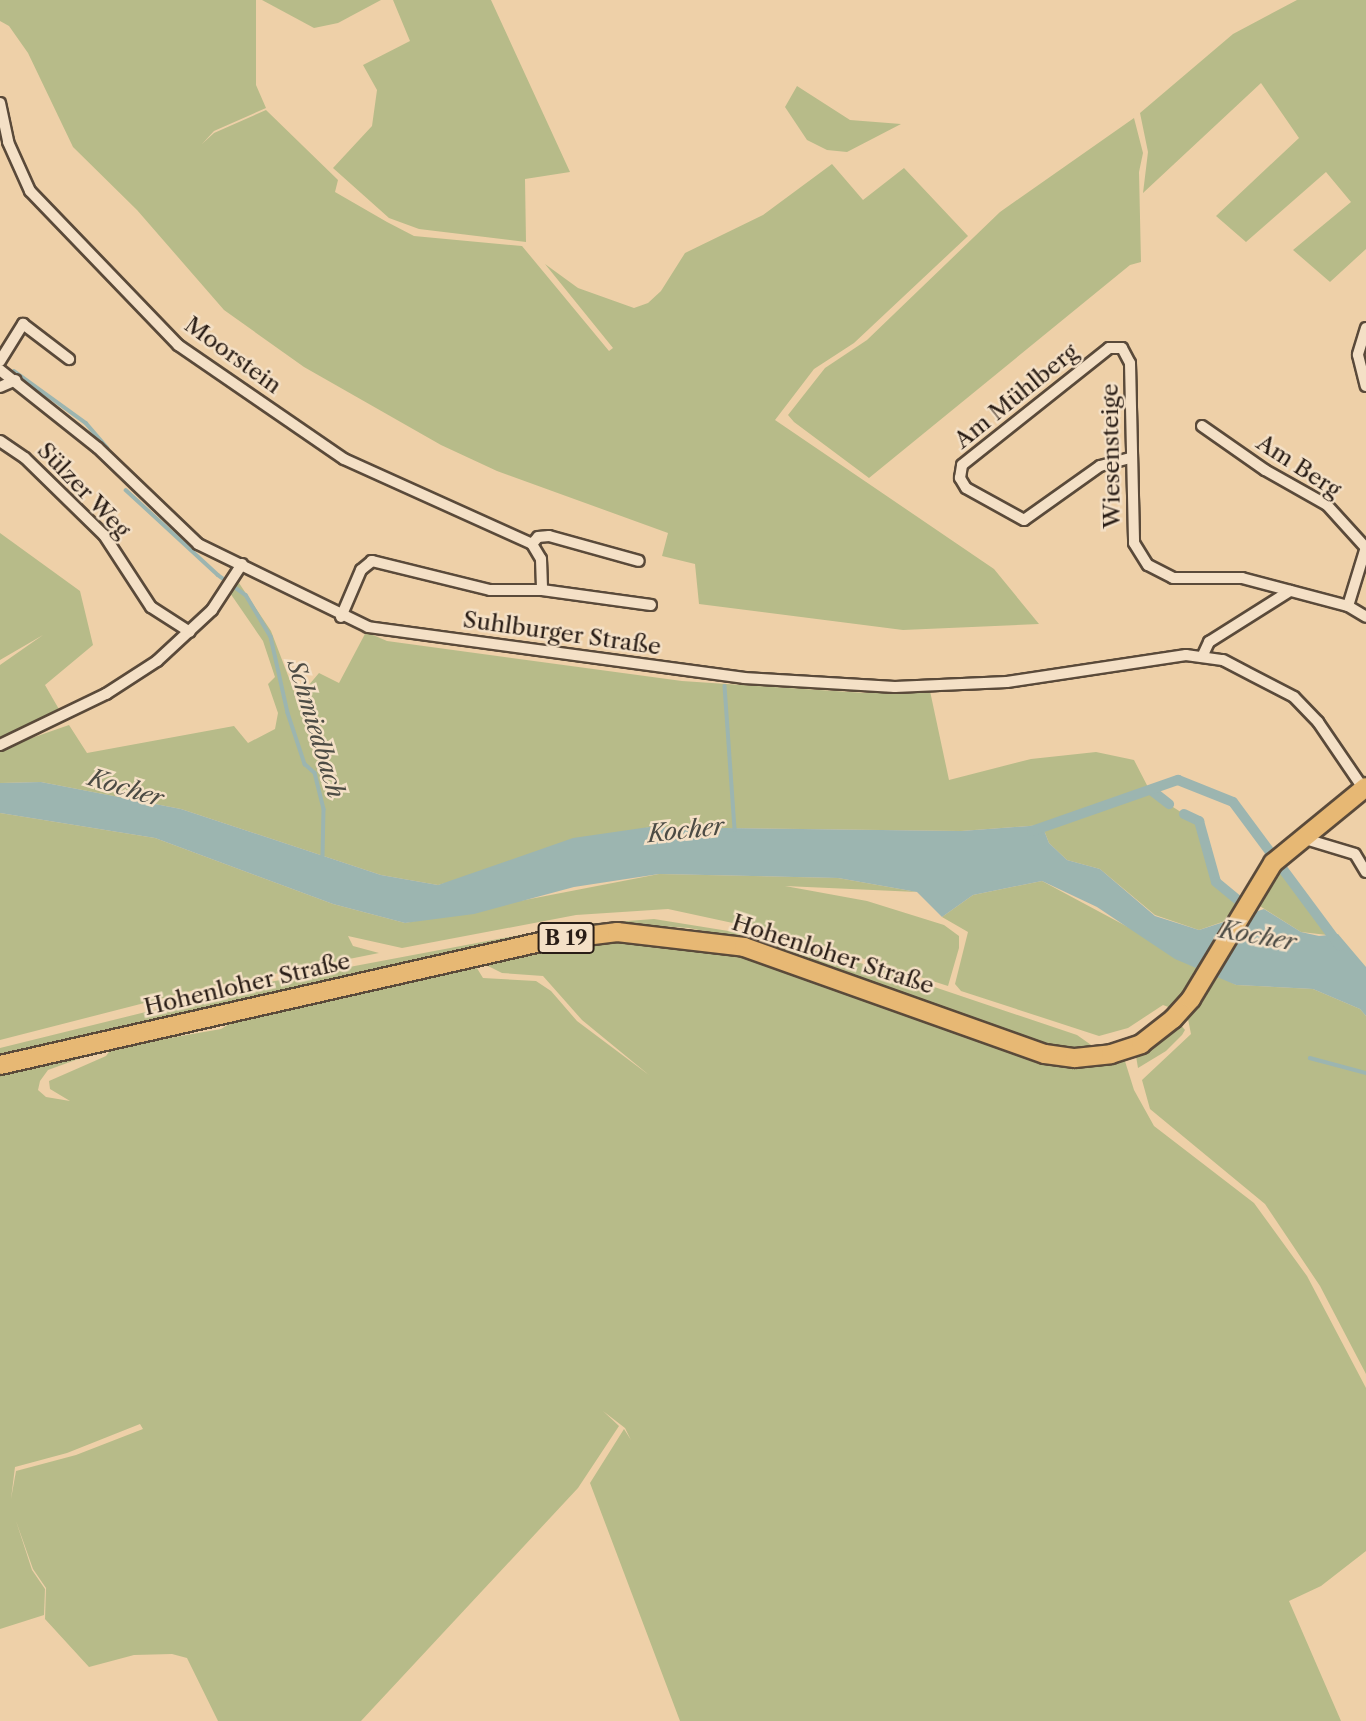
<!DOCTYPE html>
<html>
<head>
<meta charset="utf-8">
<style>
  body { margin:0 }
  #map { position:relative; width:1366px; height:1721px; overflow:hidden; background:#eed0a8; font-family:"Libre Caslon Text",serif }
  div>[style] { position:absolute }
  .green>* { inset:0; background:#b7bb89 }
  .water>* { inset:0; background:#9cb5b0 }
  .stream>* { height:3.5px; margin:-1.75px; padding:0 1.75px; transform-origin:1.75px; border-radius:1.75px; background:#9cb5b0 }
  .canal>* { height:10px; margin:-5px; padding:0 5px; transform-origin:5px; border-radius:5px; background:#9cb5b0 }
  .roads { filter:drop-shadow(2px 0 #5a4a3a) drop-shadow(-2px 0 #5a4a3a) drop-shadow(0 2px #5a4a3a) drop-shadow(0 -2px #5a4a3a) }
  .minor>* { height:10px; margin:-5px; padding:0 5px; transform-origin:5px; border-radius:5px; background:#f4e0c6 }
  .primary>* { height:18px; margin:-9px; padding:0 9px; transform-origin:9px; border-radius:9px; background:#e7b874 }
  span { translate:-50% -50%; white-space:nowrap; text-align:center; line-height:1.15; -webkit-text-stroke:5px #f4e0c6; paint-order:stroke }
  .shield-label span { padding:2px 5px; background:#f4e0c6; border:2px solid; border-radius:5px; -webkit-text-stroke-width:0 }
  .shield-label { font-size:21px; color:#291d16; font-weight:700 }
  .street-label { font-size:23px; color:#291d16 }
  .water-label { font-size:24px; color:#4c4b44; font-style:italic }
</style>
</head>
<body>
<div id="map">
  <div class="green">
    <i style="clip-path:polygon(0 0,256px 0,256px 85px,266px 108px,214px 131px,202px 144px,214px 133px,266px 110px,338px 180px,335px 192px,387px 222px,414px 236px,522px 246px,609px 351px,613px 348px,545px 264px,578px 288px,634px 308px,648px 303px,661px 291px,685px 253px,763px 215px,832px 164px,863px 200px,904px 168px,968px 236px,854px 343px,814px 369px,775px 420px,994px 569px,1039px 624px,903px 630px,699px 604px,695px 564px,662px 556px,668px 533px,497px 471px,441px 445px,304px 367px,224px 310px,137px 210px,73px 147px,28px 53px,9px 26px,0 21px)"></i>
    <i style="clip-path:polygon(262px 0,381px 0,338px 23px,314px 28px)"></i>
    <i style="clip-path:polygon(393px 0,491px 0,570px 172px,525px 179px,526px 242px,419px 229px,389px 218px,333px 168px,372px 126px,377px 90px,363px 65px,410px 41px)"></i>
    <i style="clip-path:polygon(1297px 0,1366px 0,1366px 249px,1330px 282px,1293px 250px,1351px 202px,1326px 172px,1246px 242px,1216px 216px,1299px 138px,1261px 83px,1143px 193px,1148px 152px,1140px 113px,1233px 34px)"></i>
    <i style="clip-path:polygon(797px 86px,850px 120px,901px 124px,847px 152px,827px 150px,807px 140px,785px 107px)"></i>
    <i style="clip-path:polygon(1134px 118px,1143px 153px,1139px 172px,1141px 262px,1130px 265px,869px 478px,794px 422px,788px 415px,825px 368px,867px 340px,1000px 212px)"></i>
    <i style="clip-path:polygon(0 533px,80px 591px,93px 645px,45px 685px,60px 711px,0 740px,0 665px,43px 635px,0 660px)"></i>
    <i style="clip-path:polygon(239px 583px,271px 631px,297px 699px,319px 673px,339px 683px,366px 632px,387px 641px,682px 681px,865px 693px,930px 691px,949px 780px,1031px 759px,1096px 752px,1134px 760px,1151px 793px,1198px 823px,1215px 885px,1251px 912px,1199px 930px,1155px 915px,1100px 869px,1067px 860px,1049px 843px,1042px 825px,961px 831px,649px 827px,438px 885px,381px 875px,181px 809px,41px 782px,0 783px,0 749px,69px 725px,87px 753px,234px 726px,248px 743px,275px 729px,278px 713px,268px 684px,275px 677px,263px 641px,230px 593px)"></i>
    <i style="clip-path:polygon(0 813px,155px 838px,333px 904px,405px 923px,659px 874px,838px 878px,917px 892px,785px 886px,867px 901px,944px 925px,959px 936px,959px 948px,948px 986px,793px 936px,668px 909px,576px 915px,402px 948px,348px 936px,353px 946px,379px 953px,199px 989px,0 1040px)"></i>
    <i style="clip-path:polygon(1271px 853px,1313px 912px,1336px 936px,1301px 932px,1244px 896px)"></i>
    <i style="clip-path:polygon(1042px 881px,1236px 985px,1313px 989px,1360px 1009px,1366px 1016px,1366px 1374px,1320px 1286px,1265px 1204px,1150px 1109px,1142px 1080px,1191px 1034px,1187px 1014px,1163px 1005px,1128px 1028px,1099px 1036px,961px 991px,955px 984px,968px 932px,942px 917px,973px 895px)"></i>
    <i style="clip-path:polygon(654px 919px,766px 937px,878px 968px,1077px 1035px,1094px 1047px,1087px 1051px,1061px 1047px,1012px 1033px,749px 940px,689px 928px,643px 925px,611px 926px,0 1058px,0 1048px,259px 984px,573px 925px)"></i>
    <i style="clip-path:polygon(evenodd,662px 942px,752px 958px,1046px 1060px,1076px 1067px,1124px 1058px,1134px 1090px,1154px 1126px,1254px 1203px,1307px 1276px,1366px 1388px,1366px 1551px,1321px 1586px,1289px 1601px,1341px 1721px,680px 1721px,590px 1483px,624px 1429px,631px 1440px,625px 1428px,603px 1411px,619px 1426px,578px 1488px,361px 1721px,218px 1721px,187px 1658px,172px 1654px,134px 1655px,89px 1667px,45px 1619px,46px 1588px,33px 1569px,16px 1521px,32px 1570px,45px 1589px,44px 1615px,0 1629px,0 1074px,103px 1050px,48px 1070px,40px 1081px,38px 1090px,46px 1097px,70px 1101px,50px 1089px,49px 1081px,106px 1056px,112px 1048px,221px 1029px,236px 1020px,475px 965px,483px 978px,536px 981px,551px 991px,577px 1021px,649px 1075px,582px 1020px,543px 976px,502px 973px,484px 964px,591px 943px,662px 942px,140px 1424px,143px 1429px,76px 1455px,16px 1471px,11px 1499px,15px 1467px,67px 1453px,140px 1424px)"></i>
    <i style="clip-path:polygon(1180px 1024px,1185px 1030px,1182px 1035px,1166px 1051px,1138px 1068px,1136px 1056px)"></i>
  </div>
  <div class="water">
    <i style="clip-path:polygon(41px 782px,181px 809px,381px 875px,438px 885px,573px 838px,649px 827px,961px 831px,1042px 825px,1049px 843px,1067px 860px,1100px 869px,1155px 916px,1199px 930px,1264px 909px,1301px 932px,1319px 936px,1338px 934px,1366px 967px,1366px 1016px,1360px 1009px,1313px 989px,1236px 985px,1175px 959px,1097px 907px,1042px 881px,973px 895px,942px 917px,917px 892px,838px 878px,659px 874px,574px 887px,474px 914px,405px 923px,333px 904px,155px 838px,0 813px,0 783px)"></i>
  </div>
  <div class="stream">
    <i style="left:14px;top:371px;width:89px;rotate:35.8deg"></i>
    <i style="left:86px;top:423px;width:33px;rotate:49deg"></i>
    <i style="left:126px;top:490px;width:125px;rotate:42.7deg"></i>
    <i style="left:218px;top:575px;width:34px;rotate:36deg"></i>
    <i style="left:246px;top:595px;width:49px;rotate:59.2deg"></i>
    <i style="left:271px;top:637px;width:78px;rotate:77.4deg"></i>
    <i style="left:288px;top:713px;width:54px;rotate:71.6deg"></i>
    <i style="left:305px;top:764px;width:13px;rotate:42deg"></i>
    <i style="left:315px;top:773px;width:37px;rotate:76deg"></i>
    <i style="left:324px;top:809px;width:47px;rotate:91.2deg"></i>
    <i style="left:725px;top:686px;width:144px;rotate:86deg"></i>
    <i style="left:1310px;top:1058px;width:58px;rotate:15deg"></i>
  </div>
  <div class="canal">
    <i style="left:1151px;top:790px;width:23px;rotate:38deg"></i>
    <i style="left:1184px;top:814px;width:17px;rotate:25deg"></i>
    <i style="left:1199px;top:821px;width:63px;rotate:74.4deg"></i>
    <i style="left:1216px;top:882px;width:44px;rotate:39.5deg"></i>
    <i style="left:1032px;top:831px;width:155px;rotate:-19.3deg"></i>
    <i style="left:1178px;top:780px;width:59px;rotate:21.8deg"></i>
    <i style="left:1233px;top:802px;width:179px;rotate:53.4deg"></i>
  </div>
  <div class="roads">
    <div class="minor">
      <i style="left:0;top:103px;width:40px;rotate:78deg"></i>
      <i style="left:8px;top:142px;width:54px;rotate:65.8deg"></i>
      <i style="left:30px;top:191px;width:214px;rotate:46.1deg"></i>
      <i style="left:178px;top:345px;width:201px;rotate:34.5deg"></i>
      <i style="left:344px;top:459px;width:206px;rotate:24.3deg"></i>
      <i style="left:532px;top:544px;width:17px;rotate:59deg"></i>
      <i style="left:541px;top:559px;width:31px;rotate:88deg"></i>
      <i style="left:542px;top:590px;width:52px;rotate:180deg"></i>
      <i style="left:490px;top:590px;width:122px;rotate:-166.2deg"></i>
      <i style="left:372px;top:561px;width:14px;rotate:141deg"></i>
      <i style="left:361px;top:570px;width:51px;rotate:113.1deg"></i>
      <i style="left:1366px;top:328px;width:28px;rotate:107deg"></i>
      <i style="left:1358px;top:355px;width:32px;rotate:76deg"></i>
      <i style="left:0;top:361px;width:44px;rotate:-58.1deg"></i>
      <i style="left:23px;top:324px;width:58px;rotate:37.3deg"></i>
      <i style="left:0;top:370px;width:125px;rotate:38.5deg"></i>
      <i style="left:98px;top:448px;width:139px;rotate:43.8deg"></i>
      <i style="left:198px;top:544px;width:189px;rotate:26deg"></i>
      <i style="left:368px;top:627px;width:379px;rotate:7.7deg"></i>
      <i style="left:744px;top:678px;width:151px;rotate:3.4deg"></i>
      <i style="left:895px;top:687px;width:112px;rotate:-2.6deg"></i>
      <i style="left:1007px;top:682px;width:181px;rotate:-8.6deg"></i>
      <i style="left:1186px;top:655px;width:37px;rotate:8deg"></i>
      <i style="left:1223px;top:660px;width:80px;rotate:27.5deg"></i>
      <i style="left:1294px;top:697px;width:35px;rotate:46deg"></i>
      <i style="left:1318px;top:722px;width:80px;rotate:55.7deg"></i>
      <i style="left:0;top:387px;width:17px;rotate:-24deg"></i>
      <i style="left:1202px;top:426px;width:77px;rotate:34.9deg"></i>
      <i style="left:1265px;top:470px;width:71px;rotate:29.4deg"></i>
      <i style="left:1327px;top:505px;width:58px;rotate:47.8deg"></i>
      <i style="left:0;top:441px;width:30px;rotate:34deg"></i>
      <i style="left:25px;top:458px;width:110px;rotate:44.3deg"></i>
      <i style="left:104px;top:535px;width:86px;rotate:56.9deg"></i>
      <i style="left:151px;top:607px;width:46px;rotate:32.7deg"></i>
      <i style="left:1130px;top:458px;width:31px;rotate:165deg"></i>
      <i style="left:1100px;top:466px;width:93px;rotate:144.6deg"></i>
      <i style="left:1024px;top:520px;width:66px;rotate:-151.1deg"></i>
      <i style="left:966px;top:488px;width:12px;rotate:-121deg"></i>
      <i style="left:960px;top:478px;width:13px;rotate:-81deg"></i>
      <i style="left:962px;top:465px;width:188px;rotate:-38.5deg"></i>
      <i style="left:1109px;top:348px;width:13px"></i>
      <i style="left:1122px;top:348px;width:17px;rotate:62deg"></i>
      <i style="left:1130px;top:363px;width:180px;rotate:88.7deg"></i>
      <i style="left:1134px;top:543px;width:26px;rotate:58deg"></i>
      <i style="left:1148px;top:565px;width:28px;rotate:27deg"></i>
      <i style="left:1173px;top:578px;width:69px"></i>
      <i style="left:1242px;top:578px;width:110px;rotate:14.8deg"></i>
      <i style="left:1348px;top:606px;width:21px;rotate:31deg"></i>
      <i style="left:532px;top:544px;width:9px;rotate:-49deg"></i>
      <i style="left:538px;top:537px;width:11px;rotate:-5deg"></i>
      <i style="left:549px;top:536px;width:93px;rotate:15.5deg"></i>
      <i style="left:542px;top:590px;width:110px;rotate:7.8deg"></i>
      <i style="left:1348px;top:606px;width:62px;rotate:-73deg"></i>
      <i style="left:1202px;top:657px;width:17px;rotate:-65deg"></i>
      <i style="left:1209px;top:642px;width:96px;rotate:-32.2deg"></i>
      <i style="left:0;top:745px;width:118px;rotate:-25.7deg"></i>
      <i style="left:106px;top:694px;width:61px;rotate:-32.9deg"></i>
      <i style="left:157px;top:661px;width:75px;rotate:-42.8deg"></i>
      <i style="left:212px;top:610px;width:55px;rotate:-56.9deg"></i>
      <i style="left:1302px;top:838px;width:55px;rotate:16.8deg"></i>
      <i style="left:1355px;top:854px;width:21px;rotate:59deg"></i>
    </div>
    <div class="primary">
      <i style="left:0;top:1065px;width:559px;rotate:-12.82deg"></i>
      <i style="left:545px;top:941px;width:73px;rotate:-7.1deg"></i>
      <i style="left:617px;top:932px;width:128px;rotate:6.7deg"></i>
      <i style="left:744px;top:947px;width:319px;rotate:19.6deg"></i>
      <i style="left:1045px;top:1054px;width:30px;rotate:8deg"></i>
      <i style="left:1075px;top:1058px;width:36px;rotate:-6deg"></i>
      <i style="left:1111px;top:1054px;width:32px;rotate:-18deg"></i>
      <i style="left:1141px;top:1044px;width:41px;rotate:-38deg"></i>
      <i style="left:1173px;top:1019px;width:27px;rotate:-48deg"></i>
      <i style="left:1191px;top:999px;width:159px;rotate:-58.9deg"></i>
      <i style="left:1273px;top:863px;width:120px;rotate:-39.3deg"></i>
    </div>
  </div>
  <div class="shield-label">
    <span style="left:566px;top:938px">B 19</span>
  </div>
  <div class="street-label">
    <span style="left:233px;top:355px;rotate:36deg">Moorstein</span>
    <span style="left:1016px;top:396px;rotate:-39deg">Am Mühlberg</span>
    <span style="left:1111px;top:456px;rotate:-91deg">Wiesensteige</span>
    <span style="left:1299px;top:466px;rotate:33deg">Am Berg</span>
    <span style="left:84px;top:490px;rotate:46deg">Sülzer Weg</span>
    <span style="left:562px;top:633px;rotate:8deg">Suhlburger Straße</span>
    <span style="left:833px;top:954px;rotate:18deg">Hohenloher Straße</span>
    <span style="left:247px;top:984px;rotate:-13deg">Hohenloher Straße</span>
  </div>
  <div class="water-label">
    <span style="left:316px;top:729px;rotate:73deg">Schmiedbach</span>
    <span style="left:126px;top:788px;rotate:17deg">Kocher</span>
    <span style="left:686px;top:830px;rotate:-6deg">Kocher</span>
    <span style="left:1258px;top:936px;rotate:10deg">Kocher</span>
  </div>
</div>
</body>
</html>
